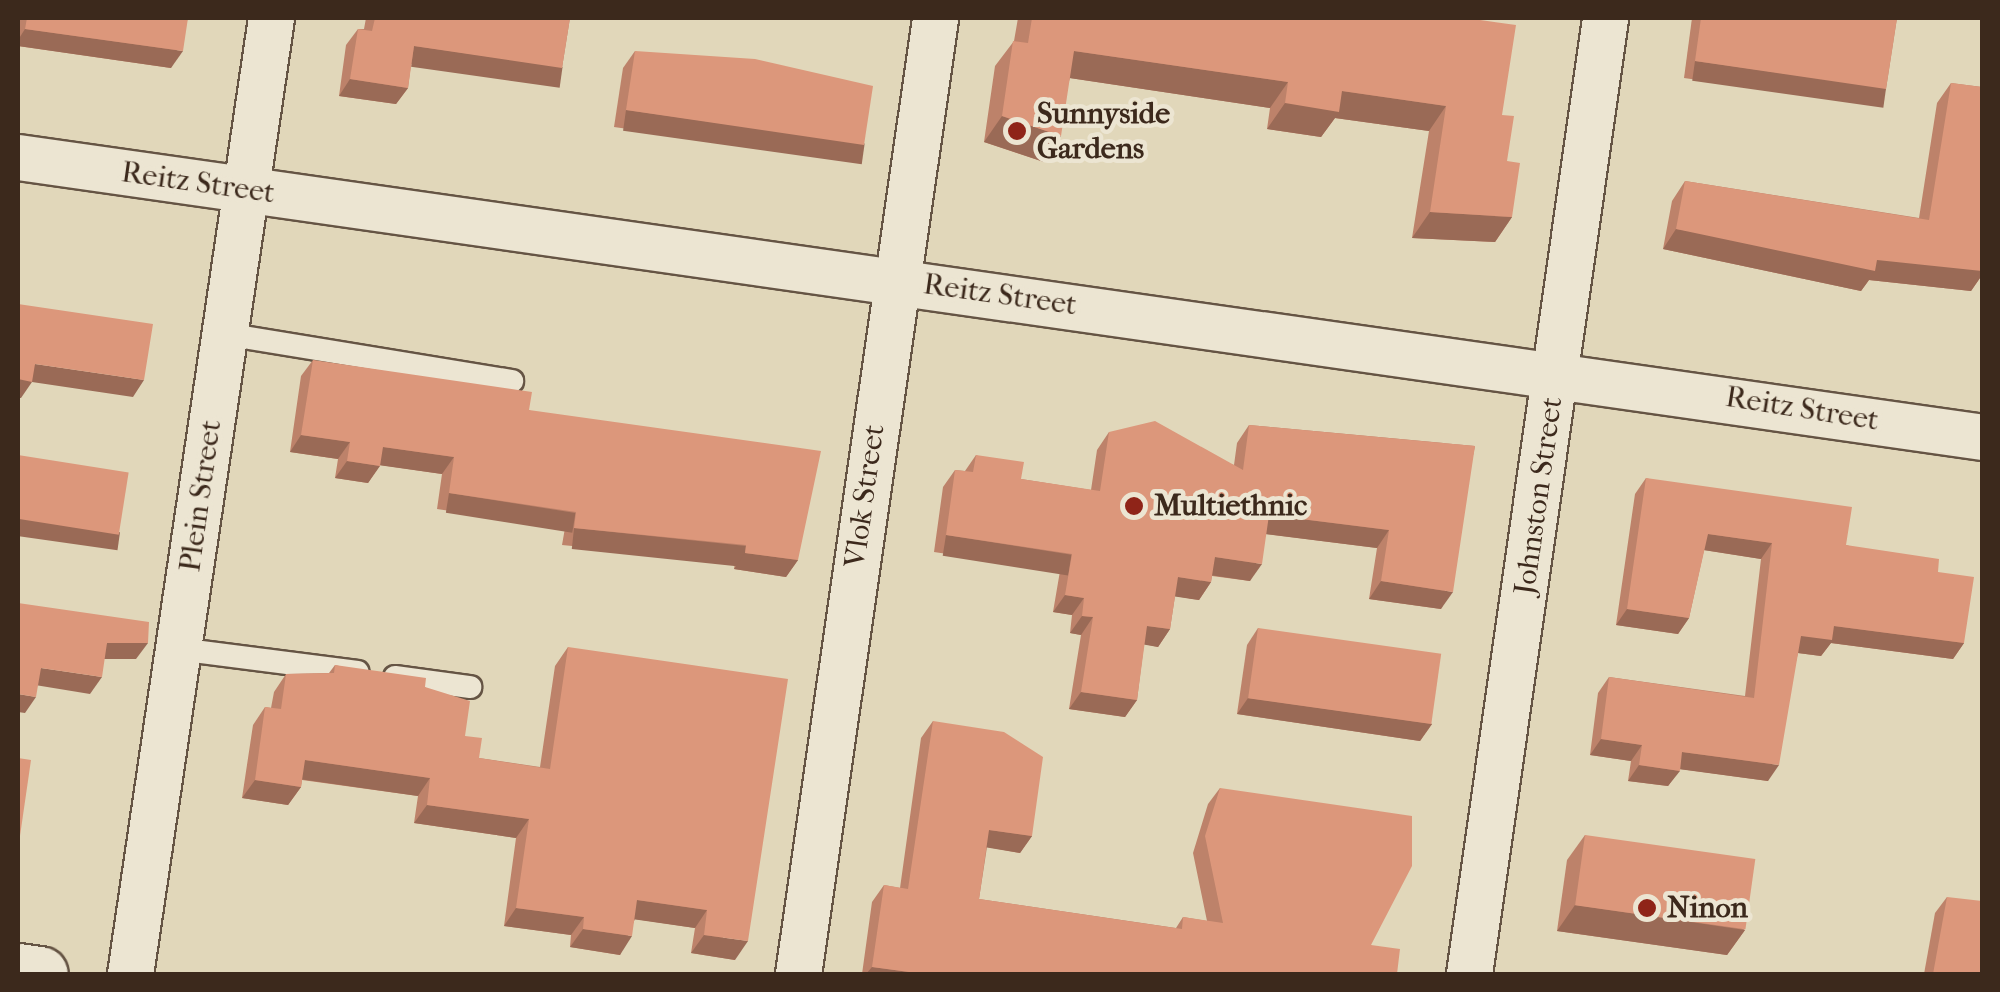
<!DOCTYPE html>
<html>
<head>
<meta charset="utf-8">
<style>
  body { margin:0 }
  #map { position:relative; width:2000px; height:992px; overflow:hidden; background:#e1d7ba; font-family:"IM FELL French Canon",serif }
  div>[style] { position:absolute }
  .roads { filter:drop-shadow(2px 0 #655444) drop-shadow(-2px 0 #655444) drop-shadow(0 2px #655444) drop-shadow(0 -2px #655444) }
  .lane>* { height:22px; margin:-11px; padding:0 11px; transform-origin:11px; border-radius:11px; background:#ece5d2 }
  .street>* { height:45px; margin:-22.5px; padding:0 22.5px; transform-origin:22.5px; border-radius:22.5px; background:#ece5d2 }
  .secondary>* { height:55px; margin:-27.5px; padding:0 27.5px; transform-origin:27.5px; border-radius:27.5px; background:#ece5d2 }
  .wall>* { inset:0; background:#bd826a }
  .shaded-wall>* { inset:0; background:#9a6a56; transform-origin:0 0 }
  .building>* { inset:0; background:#dc977b; transform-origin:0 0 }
  .dots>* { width:28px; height:28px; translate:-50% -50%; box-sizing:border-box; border:5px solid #ece5d2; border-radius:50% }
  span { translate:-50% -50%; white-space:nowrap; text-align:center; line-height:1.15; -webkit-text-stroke:9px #ece5d2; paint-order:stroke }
  .poi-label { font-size:30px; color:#3c291c; font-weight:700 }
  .left { translate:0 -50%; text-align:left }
  .street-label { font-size:30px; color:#3c291c }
  .frame { position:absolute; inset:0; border:20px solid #3c291c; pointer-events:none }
</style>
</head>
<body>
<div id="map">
  <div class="roads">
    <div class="lane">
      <i style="left:225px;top:334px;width:291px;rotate:9.3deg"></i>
      <i style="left:178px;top:649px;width:181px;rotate:7.3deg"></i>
      <i style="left:395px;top:677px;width:76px;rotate:7.6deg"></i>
    </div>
    <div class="street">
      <i style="left:18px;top:157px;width:1984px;rotate:8.11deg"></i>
      <i style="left:130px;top:974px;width:966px;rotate:-81.61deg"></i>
      <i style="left:798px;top:974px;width:966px;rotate:-81.84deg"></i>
      <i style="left:1469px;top:974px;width:966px;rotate:-81.9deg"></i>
    </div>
    <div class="secondary">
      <i style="left:18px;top:971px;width:22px;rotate:8deg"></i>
    </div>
  </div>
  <div class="wall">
    <i style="clip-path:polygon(18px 18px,188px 18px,171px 68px,18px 46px)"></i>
    <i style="clip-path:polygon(366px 18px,570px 18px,562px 68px,551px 85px,411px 64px,408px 88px,396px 104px,339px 96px,346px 45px,358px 29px,364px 29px)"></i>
    <i style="clip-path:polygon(1018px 18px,1466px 18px,1502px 115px,1512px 217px,1495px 242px,1412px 238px,1429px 131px,1335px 118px,1321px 137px,1267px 129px,1270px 108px,1070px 78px,1044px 162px,984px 142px,995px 66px,1014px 41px)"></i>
    <i style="clip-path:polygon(1692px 18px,1897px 18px,1886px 89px,1874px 105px,1684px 78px)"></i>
    <i style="clip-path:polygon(635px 51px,853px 161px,614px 127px,623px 68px)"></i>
    <i style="clip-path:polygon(1951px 83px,1982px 87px,1982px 279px,1980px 278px,1971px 291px,1869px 280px,1861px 291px,1663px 249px,1672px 201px,1685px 181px,1919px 218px,1937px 103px)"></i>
    <i style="clip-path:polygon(313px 360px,529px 410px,798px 560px,786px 577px,734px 569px,735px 562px,562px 545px,565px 528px,437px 509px,442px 474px,380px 465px,368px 483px,335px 478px,338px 459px,290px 452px,301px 376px)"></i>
    <i style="clip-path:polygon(1249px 425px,1475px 446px,1441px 609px,1369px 599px,1377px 548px,1266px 534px,1250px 581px,1212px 576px,1211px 582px,1199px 600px,1175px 596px,1170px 629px,1158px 647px,1144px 644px,1137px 700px,1125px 717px,1069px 709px,1081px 635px,1070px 633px,1072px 615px,1053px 612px,1060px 571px,934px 552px,943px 487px,955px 470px,965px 471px,976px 455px,1021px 479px,1091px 490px,1097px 450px,1109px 432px,1234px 465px,1237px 443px)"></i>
    <i style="clip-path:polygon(1646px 478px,1846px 545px,1938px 572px,1964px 643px,1953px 659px,1831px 643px,1821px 656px,1798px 653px,1768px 781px,1680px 769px,1668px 786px,1628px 781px,1631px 761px,1590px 755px,1598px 693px,1609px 677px,1745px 696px,1761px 559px,1704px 550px,1689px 618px,1678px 634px,1616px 625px,1635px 494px)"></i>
    <i style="clip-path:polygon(1258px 628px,1432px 724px,1420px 741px,1237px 714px,1247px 645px)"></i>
    <i style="clip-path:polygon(568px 647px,735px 960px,691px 953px,695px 928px,635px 919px,620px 955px,570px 947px,571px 935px,504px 926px,516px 838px,414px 823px,418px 796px,302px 780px,301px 787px,288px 805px,242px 798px,253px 725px,265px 707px,271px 708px,274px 692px,286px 674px,329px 673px,335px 665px,425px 687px,465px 736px,479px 758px,540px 767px,555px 666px)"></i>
    <i style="clip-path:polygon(933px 721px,1032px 836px,1020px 853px,987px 847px,979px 899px,1176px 928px,1183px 917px,1207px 921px,1193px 853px,1208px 804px,1220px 788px,1371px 945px,1397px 974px,862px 974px,872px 902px,884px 885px,900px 888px,921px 738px)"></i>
    <i style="clip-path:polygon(1585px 835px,1745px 930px,1727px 955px,1557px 931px,1567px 860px)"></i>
    <i style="clip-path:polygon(1947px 897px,1982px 974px,1924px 974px,1935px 913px)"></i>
  </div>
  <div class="shaded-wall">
    <i style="clip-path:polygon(25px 29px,183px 51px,171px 68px,18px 46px,18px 40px)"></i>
    <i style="left:414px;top:46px;width:150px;height:21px;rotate:8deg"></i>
    <i style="clip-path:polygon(1074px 51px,1288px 82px,1270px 108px,1056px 76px)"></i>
    <i style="left:1695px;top:61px;width:193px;height:20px;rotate:8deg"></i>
    <i style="clip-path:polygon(350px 79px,408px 88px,396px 104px,339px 96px)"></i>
    <i style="clip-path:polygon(1342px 91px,1446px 106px,1429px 131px,1335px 118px,1321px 137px,1267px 129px,1285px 103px)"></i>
    <i style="left:626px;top:110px;width:241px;height:21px;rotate:8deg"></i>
    <i style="clip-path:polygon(1002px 116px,1061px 136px,1044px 162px,984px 142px)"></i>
    <i style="clip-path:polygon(1430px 212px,1512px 217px,1495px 242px,1412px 238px)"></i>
    <i style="clip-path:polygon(1676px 229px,1877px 260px,1982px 260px,1982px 279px,1980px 278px,1971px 291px,1869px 280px,1861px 291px,1663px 249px)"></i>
    <i style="clip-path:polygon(35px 364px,144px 380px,133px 397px,32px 382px,21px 398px,18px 398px,18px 379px)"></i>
    <i style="clip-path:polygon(301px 435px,350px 442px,338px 459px,290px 452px)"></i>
    <i style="clip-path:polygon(383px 447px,454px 457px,442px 474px,371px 464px)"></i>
    <i style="clip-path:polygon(347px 461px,380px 466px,368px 483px,335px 478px)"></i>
    <i style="left:449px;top:493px;width:128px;height:20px;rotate:9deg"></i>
    <i style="clip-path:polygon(1269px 515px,1389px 530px,1377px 548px,1257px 533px)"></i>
    <i style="left:18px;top:518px;width:103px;height:18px;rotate:8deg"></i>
    <i style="left:574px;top:528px;width:173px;height:21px;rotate:6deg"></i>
    <i style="clip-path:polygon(1708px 534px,1772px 543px,1761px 559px,1697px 549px)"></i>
    <i style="left:946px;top:535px;width:127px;height:21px;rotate:9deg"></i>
    <i style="clip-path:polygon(745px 553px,798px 560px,786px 577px,734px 569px)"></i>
    <i style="clip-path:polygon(1215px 557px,1262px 564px,1250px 581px,1203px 574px)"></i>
    <i style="clip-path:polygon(1178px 577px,1211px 582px,1199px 600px,1165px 595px)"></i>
    <i style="clip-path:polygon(1381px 581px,1453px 592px,1441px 609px,1369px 599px)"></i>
    <i style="clip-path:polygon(1065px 595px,1084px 598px,1072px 615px,1053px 612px)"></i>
    <i style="clip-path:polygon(1627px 609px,1689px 618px,1678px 634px,1616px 625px)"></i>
    <i style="clip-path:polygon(1082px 616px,1093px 617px,1081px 635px,1070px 633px)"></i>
    <i style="clip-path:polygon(1147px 626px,1170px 629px,1158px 647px,1135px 643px)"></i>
    <i style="clip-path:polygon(1834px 626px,1964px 643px,1953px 659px,1831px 643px,1821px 656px,1790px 652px,1801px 636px)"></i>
    <i style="clip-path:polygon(107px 643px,148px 643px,136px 659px,95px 659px)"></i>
    <i style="clip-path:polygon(41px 668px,102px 677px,90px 694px,29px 684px)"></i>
    <i style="clip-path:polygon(1081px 692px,1137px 700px,1125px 717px,1069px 709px)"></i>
    <i style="clip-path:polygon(18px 694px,36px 697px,25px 713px,18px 712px)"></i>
    <i style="clip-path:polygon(1248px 698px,1432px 724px,1420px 741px,1237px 714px)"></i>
    <i style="clip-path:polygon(1601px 739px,1642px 745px,1631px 761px,1590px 755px)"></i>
    <i style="clip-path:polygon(1682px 752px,1779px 765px,1768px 781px,1671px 768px)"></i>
    <i style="clip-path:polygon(305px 760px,430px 778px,418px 796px,292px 778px)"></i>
    <i style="clip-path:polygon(1639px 765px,1680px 771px,1668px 786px,1628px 781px)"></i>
    <i style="clip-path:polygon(255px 780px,301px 787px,288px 805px,242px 798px)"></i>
    <i style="clip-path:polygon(427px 805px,529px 819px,516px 838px,414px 823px)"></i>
    <i style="clip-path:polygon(989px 830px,1032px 836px,1020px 853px,978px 846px)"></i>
    <i style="clip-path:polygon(637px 900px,707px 910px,695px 928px,625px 918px)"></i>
    <i style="clip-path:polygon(1575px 905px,1745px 930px,1727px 955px,1557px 931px)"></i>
    <i style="clip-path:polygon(516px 908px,584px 917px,571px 935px,504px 926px)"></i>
    <i style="clip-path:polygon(583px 929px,632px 936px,620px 955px,570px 947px)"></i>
    <i style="clip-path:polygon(704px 935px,748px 941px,735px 960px,691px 953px)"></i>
    <i style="clip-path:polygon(872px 967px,924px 974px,866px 974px)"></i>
  </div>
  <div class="building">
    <i style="clip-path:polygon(27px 18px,188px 18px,183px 51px,25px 29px)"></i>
    <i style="clip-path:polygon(375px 18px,570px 18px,562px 68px,414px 46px,408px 88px,350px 79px,358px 29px,372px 31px)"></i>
    <i style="clip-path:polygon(1032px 18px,1466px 18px,1516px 25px,1502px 115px,1514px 116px,1507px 161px,1520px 163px,1512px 217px,1430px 212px,1446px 106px,1342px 91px,1339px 112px,1285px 103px,1288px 82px,1074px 51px,1061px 136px,1002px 116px,1013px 41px,1028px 43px)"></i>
    <i style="clip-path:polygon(1701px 18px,1897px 18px,1886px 89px,1695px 61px)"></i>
    <i style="clip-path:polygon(635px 51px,755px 59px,873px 86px,864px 145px,626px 110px)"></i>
    <i style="clip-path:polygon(1951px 83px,1982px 87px,1982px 271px,1877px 260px,1875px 271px,1676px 229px,1685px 181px,1929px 220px)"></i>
    <i style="clip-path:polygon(18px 304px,153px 324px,144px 380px,35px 364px,32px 382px,18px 379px)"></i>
    <i style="clip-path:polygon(313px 360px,532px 392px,529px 410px,821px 451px,798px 560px,745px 553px,746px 545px,574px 528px,576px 512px,449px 493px,454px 457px,383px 447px,380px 466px,347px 461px,350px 442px,301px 435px)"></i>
    <i style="clip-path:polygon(1155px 421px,1243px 470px,1249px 425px,1475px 446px,1453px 592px,1381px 581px,1389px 530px,1269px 515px,1262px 564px,1215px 557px,1211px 582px,1178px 577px,1170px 629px,1147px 626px,1137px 700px,1081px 692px,1093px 617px,1082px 616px,1084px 598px,1065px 595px,1072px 554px,946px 535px,955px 470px,973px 472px,976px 455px,1024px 462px,1021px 479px,1100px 491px,1109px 432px)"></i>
    <i style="left:18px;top:455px;width:112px;height:63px;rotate:9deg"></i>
    <i style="clip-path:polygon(1646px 478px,1852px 507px,1846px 545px,1939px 559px,1938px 572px,1974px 577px,1964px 643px,1834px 626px,1832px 640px,1801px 636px,1779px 765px,1682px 752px,1680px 771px,1639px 765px,1642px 745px,1601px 739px,1609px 677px,1754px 698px,1772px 543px,1708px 534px,1689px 618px,1627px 609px)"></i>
    <i style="clip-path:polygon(18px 603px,149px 622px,148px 643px,107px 643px,102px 677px,41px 668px,36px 697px,18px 694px)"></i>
    <i style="left:1258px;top:628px;width:185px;height:71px;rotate:8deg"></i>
    <i style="clip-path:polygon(568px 647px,788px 679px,748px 941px,704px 935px,707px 910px,637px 900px,632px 936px,583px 929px,584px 917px,516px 908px,529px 819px,427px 805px,430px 778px,305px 760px,301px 787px,255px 780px,265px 707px,281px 709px,286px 674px,334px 673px,335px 665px,426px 678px,425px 687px,470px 701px,465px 736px,482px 738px,479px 758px,550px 769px)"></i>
    <i style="clip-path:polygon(933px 721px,1004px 732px,1043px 757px,1032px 836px,989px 830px,979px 899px,1182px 929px,1183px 917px,1223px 923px,1205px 836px,1220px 788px,1412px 816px,1412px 866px,1371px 945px,1400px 949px,1397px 974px,924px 974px,872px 967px,884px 885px,908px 889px)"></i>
    <i style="clip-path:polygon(18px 758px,31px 760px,20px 836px,18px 836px)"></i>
    <i style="left:1585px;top:835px;width:172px;height:71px;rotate:8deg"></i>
    <i style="clip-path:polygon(1947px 897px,1982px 901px,1982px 974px,1933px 974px)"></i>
  </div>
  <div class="dots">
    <i style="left:1017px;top:131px;background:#8f2418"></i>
    <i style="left:1134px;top:506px;background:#8f2418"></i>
    <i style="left:1647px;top:908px;background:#8f2418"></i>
  </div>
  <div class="poi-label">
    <span class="left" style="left:1037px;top:131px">Sunnyside<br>Gardens</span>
    <span class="left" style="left:1154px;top:506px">Multiethnic</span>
    <span class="left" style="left:1667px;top:908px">Ninon</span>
  </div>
  <div class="street-label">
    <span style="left:198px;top:183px;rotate:8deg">Reitz Street</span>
    <span style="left:1000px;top:295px;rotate:8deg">Reitz Street</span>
    <span style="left:1802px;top:409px;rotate:9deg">Reitz Street</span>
    <span style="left:201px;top:496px;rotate:-82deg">Plein Street</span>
    <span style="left:865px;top:496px;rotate:-82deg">Vlok Street</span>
    <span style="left:1539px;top:496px;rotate:-82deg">Johnston Street</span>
  </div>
  <div class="frame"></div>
</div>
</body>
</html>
